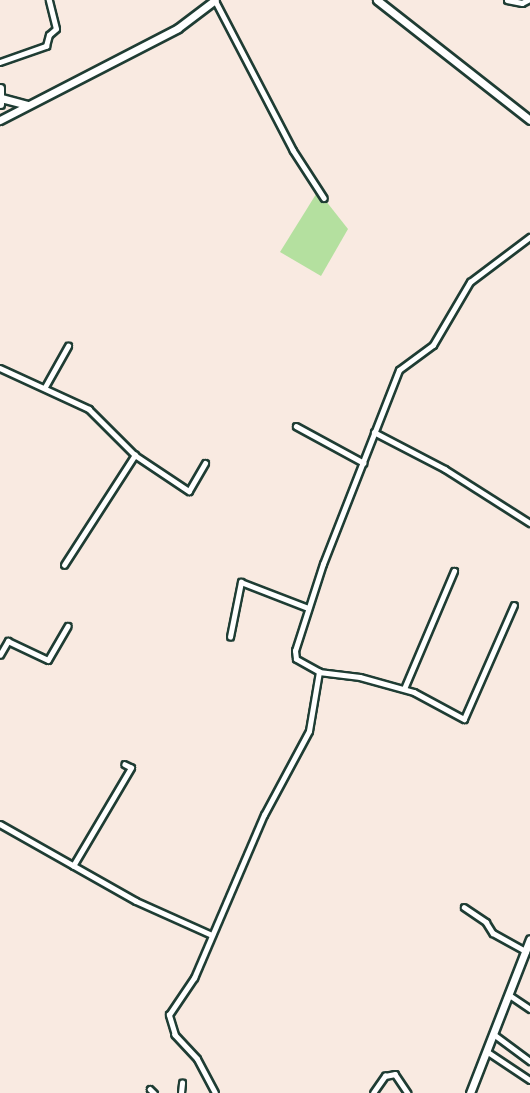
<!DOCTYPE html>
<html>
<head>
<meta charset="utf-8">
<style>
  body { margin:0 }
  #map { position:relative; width:530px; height:1093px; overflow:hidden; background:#f9eae1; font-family:Itim,sans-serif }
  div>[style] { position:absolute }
  .green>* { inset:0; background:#b4e09f }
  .roads { filter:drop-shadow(2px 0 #1f3d34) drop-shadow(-2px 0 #1f3d34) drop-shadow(0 2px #1f3d34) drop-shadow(0 -2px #1f3d34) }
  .street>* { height:4.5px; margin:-2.25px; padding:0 2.25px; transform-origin:2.25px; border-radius:2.25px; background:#fff }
  .secondary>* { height:7px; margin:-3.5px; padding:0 3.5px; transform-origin:3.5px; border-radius:3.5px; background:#fff }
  span { translate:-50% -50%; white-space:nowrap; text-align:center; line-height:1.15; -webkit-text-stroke:6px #fff; paint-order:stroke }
</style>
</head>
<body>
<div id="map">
  <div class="green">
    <i style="clip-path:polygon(318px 191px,348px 229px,321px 276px,280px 252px)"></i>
  </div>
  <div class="roads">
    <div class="street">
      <i style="left:215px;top:0;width:169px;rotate:62.5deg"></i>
      <i style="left:293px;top:150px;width:57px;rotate:57.1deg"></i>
      <i style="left:507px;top:0;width:15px;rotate:11deg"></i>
      <i style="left:522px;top:3px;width:7px;rotate:-27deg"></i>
      <i style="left:0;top:62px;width:49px;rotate:-19.2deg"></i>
      <i style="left:46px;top:46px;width:11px;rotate:-75deg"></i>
      <i style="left:49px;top:35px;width:9px;rotate:-41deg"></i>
      <i style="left:56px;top:29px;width:30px;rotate:-104deg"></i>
      <i style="left:0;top:368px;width:98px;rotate:24.7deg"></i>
      <i style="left:89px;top:409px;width:65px;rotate:45deg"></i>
      <i style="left:135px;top:455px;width:65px;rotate:33.7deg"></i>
      <i style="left:189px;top:491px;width:32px;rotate:-60deg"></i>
      <i style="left:45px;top:387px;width:47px;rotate:-60.7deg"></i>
      <i style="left:296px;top:426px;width:77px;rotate:28.6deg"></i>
      <i style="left:374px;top:432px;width:80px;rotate:27.5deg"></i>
      <i style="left:445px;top:469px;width:101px;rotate:32.4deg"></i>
      <i style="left:64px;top:565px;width:131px;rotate:-57.2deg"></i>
      <i style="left:230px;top:637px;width:56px;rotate:-78.7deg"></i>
      <i style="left:241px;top:582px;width:72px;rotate:21.2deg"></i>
      <i style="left:0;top:655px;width:16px;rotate:-60deg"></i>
      <i style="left:8px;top:641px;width:44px;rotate:25.4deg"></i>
      <i style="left:48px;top:660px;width:39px;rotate:-60deg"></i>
      <i style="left:319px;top:672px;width:41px;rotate:7deg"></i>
      <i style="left:360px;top:677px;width:56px;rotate:15.5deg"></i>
      <i style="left:414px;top:692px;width:57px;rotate:28.4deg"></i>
      <i style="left:464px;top:719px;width:124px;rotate:-66.3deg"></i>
      <i style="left:404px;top:689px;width:128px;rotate:-67deg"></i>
      <i style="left:0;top:824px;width:156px;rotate:29.5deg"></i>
      <i style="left:136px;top:901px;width:83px;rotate:24.1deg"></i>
      <i style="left:73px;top:866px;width:114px;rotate:-59.4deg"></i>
      <i style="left:131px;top:768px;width:7px;rotate:-153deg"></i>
      <i style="left:464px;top:907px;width:27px;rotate:34deg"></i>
      <i style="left:486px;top:922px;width:13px;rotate:58deg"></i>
      <i style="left:493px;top:933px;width:38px;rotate:29deg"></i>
      <i style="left:511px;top:996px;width:23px;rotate:34deg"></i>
      <i style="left:495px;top:1035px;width:44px;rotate:36.6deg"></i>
      <i style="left:488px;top:1052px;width:50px;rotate:33.7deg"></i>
      <i style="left:150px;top:1089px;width:6px;rotate:45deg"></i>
      <i style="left:181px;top:1093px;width:10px;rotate:-84deg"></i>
      <i style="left:215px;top:1093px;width:38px;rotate:-118deg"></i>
      <i style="left:197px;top:1059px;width:33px;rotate:-133deg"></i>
      <i style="left:175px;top:1035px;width:21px;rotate:-107deg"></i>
      <i style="left:169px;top:1015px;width:45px;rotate:-56deg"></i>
      <i style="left:194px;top:978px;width:177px;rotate:-66.8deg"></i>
      <i style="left:264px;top:815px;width:95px;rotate:-61.8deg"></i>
      <i style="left:309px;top:731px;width:60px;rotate:-80.4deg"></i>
      <i style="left:319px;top:672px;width:26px;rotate:-151deg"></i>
      <i style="left:296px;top:659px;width:8px;rotate:-97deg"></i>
      <i style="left:295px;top:651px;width:91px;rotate:-72.2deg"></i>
      <i style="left:323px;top:564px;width:208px;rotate:-68.6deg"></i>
      <i style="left:399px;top:370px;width:42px;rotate:-36.3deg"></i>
      <i style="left:433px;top:345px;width:73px;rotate:-59.6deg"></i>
      <i style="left:470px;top:282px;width:75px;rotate:-36.9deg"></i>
      <i style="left:373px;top:1093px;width:21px;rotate:-55deg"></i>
      <i style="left:385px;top:1076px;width:10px;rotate:-11deg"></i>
      <i style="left:395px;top:1074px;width:23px;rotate:56deg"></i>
    </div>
    <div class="secondary">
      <i style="left:377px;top:0;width:194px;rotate:38.1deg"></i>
      <i style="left:0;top:88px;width:16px;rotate:90deg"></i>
      <i style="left:1px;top:98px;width:27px;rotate:15deg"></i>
      <i style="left:0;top:120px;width:200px;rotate:-27.3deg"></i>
      <i style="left:178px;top:28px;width:46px;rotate:-37.1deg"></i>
      <i style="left:470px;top:1093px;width:165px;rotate:-68.7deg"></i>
    </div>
  </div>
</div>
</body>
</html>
